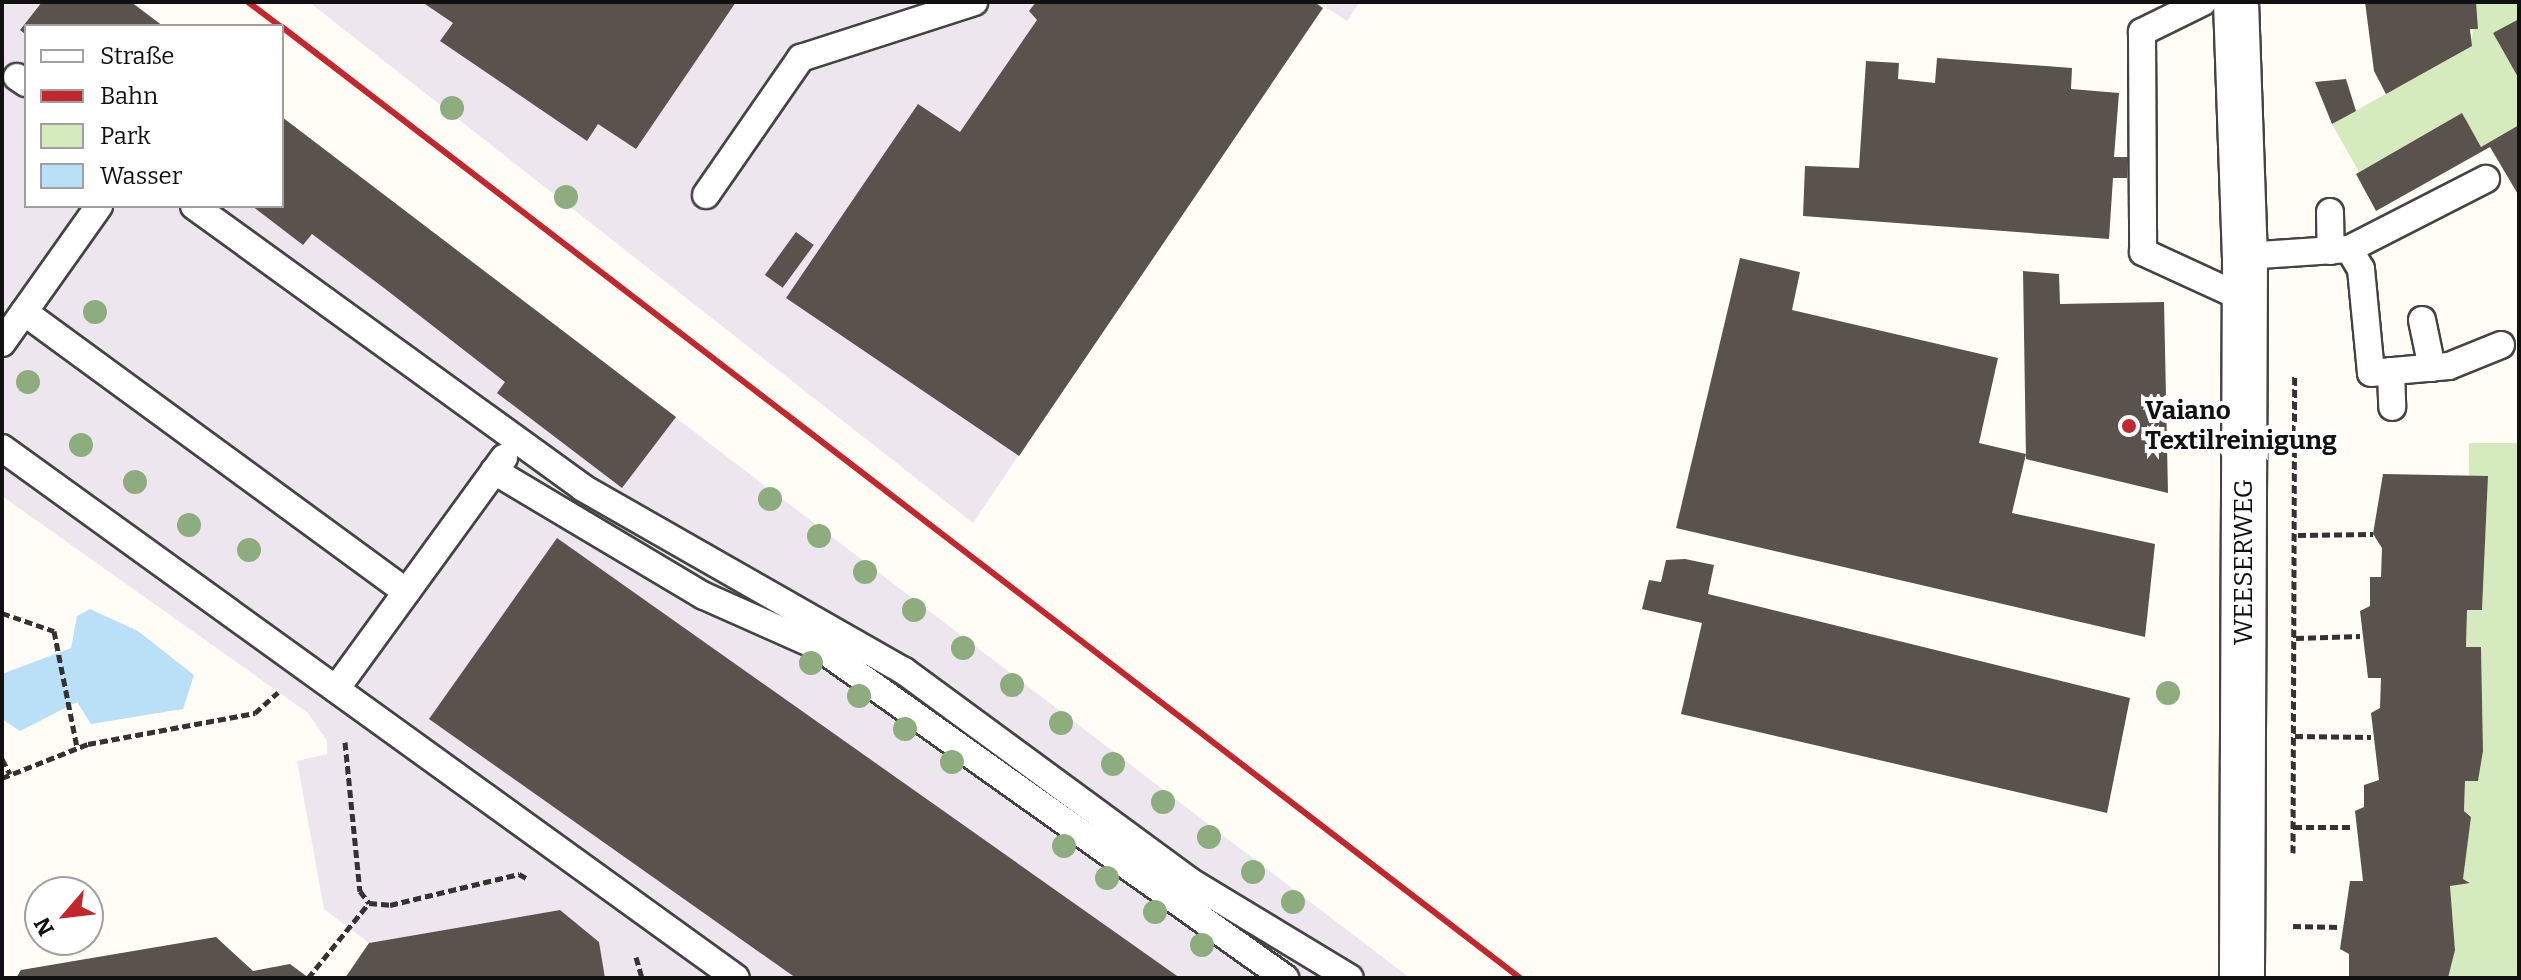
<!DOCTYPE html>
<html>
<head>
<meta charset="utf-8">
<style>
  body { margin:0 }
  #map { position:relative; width:2521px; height:980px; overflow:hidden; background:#fffdf5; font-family:Bitter,serif }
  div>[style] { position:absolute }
  .industrial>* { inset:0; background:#eee6ef }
  .green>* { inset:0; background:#d5ebbd }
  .water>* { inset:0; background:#b9e0f7 }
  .building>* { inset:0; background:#5a524d; transform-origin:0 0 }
  .path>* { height:5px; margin-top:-2.5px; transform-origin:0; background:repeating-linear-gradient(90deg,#333 0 8px,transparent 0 12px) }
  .roads { filter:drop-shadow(2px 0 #444) drop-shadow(-2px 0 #444) drop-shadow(0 2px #444) drop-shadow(0 -2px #444) }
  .service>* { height:26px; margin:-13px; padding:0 13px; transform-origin:13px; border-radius:13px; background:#fff }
  .minor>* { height:44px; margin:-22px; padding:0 22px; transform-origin:22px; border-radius:22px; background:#fff }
  .rail>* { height:6px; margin:-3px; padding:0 3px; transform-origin:3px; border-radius:3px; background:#c4262e }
  .trees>* { width:24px; height:24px; margin:-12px; border-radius:50%; background:#8dad7f }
  .dots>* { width:22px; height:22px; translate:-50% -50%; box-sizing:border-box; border:4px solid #fff; border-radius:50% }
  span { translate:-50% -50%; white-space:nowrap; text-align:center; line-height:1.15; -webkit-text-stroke:8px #fff; paint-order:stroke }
  .poi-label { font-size:26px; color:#111; font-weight:700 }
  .left { translate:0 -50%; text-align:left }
  .street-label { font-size:26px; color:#111 }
  .frame { position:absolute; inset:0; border:4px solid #111; pointer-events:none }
  .legend { position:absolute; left:24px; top:24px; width:260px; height:184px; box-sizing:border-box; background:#fff; border:2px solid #a0a0a0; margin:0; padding:10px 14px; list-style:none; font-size:24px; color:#111 }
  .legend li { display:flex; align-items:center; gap:16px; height:40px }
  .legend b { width:40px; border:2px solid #a0a0a0 }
  .north { position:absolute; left:24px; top:876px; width:80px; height:80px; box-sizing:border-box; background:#fff; border:2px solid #a0a0a0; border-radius:50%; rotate:242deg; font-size:22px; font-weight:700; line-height:32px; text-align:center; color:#111 }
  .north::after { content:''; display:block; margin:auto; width:28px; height:36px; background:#c4262e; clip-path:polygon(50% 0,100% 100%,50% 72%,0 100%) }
</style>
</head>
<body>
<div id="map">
  <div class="industrial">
    <i style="clip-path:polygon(2px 2px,132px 2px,163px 26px,26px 26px,26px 206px,282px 206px,282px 117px,1410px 978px,605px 978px,599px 942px,560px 910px,369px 943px,324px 909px,297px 761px,327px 754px,327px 741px,308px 713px,2px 496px)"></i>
    <i style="clip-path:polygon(309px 2px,1360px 2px,1347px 21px,1322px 5px,973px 523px)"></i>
  </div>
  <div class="green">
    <i style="clip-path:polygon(2476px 2px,2519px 2px,2519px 19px,2494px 34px,2519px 79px,2519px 125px,2481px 147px,2462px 114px,2359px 172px,2332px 124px,2471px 46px)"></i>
    <i style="clip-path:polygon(2469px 443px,2519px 443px,2519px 978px,2448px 978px,2455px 950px,2450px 886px,2470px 882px,2463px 879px,2471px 816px,2464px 811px,2465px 781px,2478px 781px,2483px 751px,2481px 647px,2466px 647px,2467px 610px,2482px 610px,2488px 476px,2469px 476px)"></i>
  </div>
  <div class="water">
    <i style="clip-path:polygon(90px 609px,138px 631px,194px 675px,183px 709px,91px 724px,77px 702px,20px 731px,2px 719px,2px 674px,71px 648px,77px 616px)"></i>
  </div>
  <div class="building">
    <i style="clip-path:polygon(42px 2px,131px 2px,163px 26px,26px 26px,26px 35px,20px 30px)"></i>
    <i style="clip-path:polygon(422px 2px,736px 2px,636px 149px,598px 124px,587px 141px,440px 41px,453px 23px)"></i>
    <i style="clip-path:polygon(1036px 2px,1314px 2px,1323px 8px,1019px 456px,786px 298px,918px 104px,960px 132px,1037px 20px,1029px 11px)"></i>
    <i style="clip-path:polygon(2365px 2px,2476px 2px,2478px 29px,2470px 29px,2472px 46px,2386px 94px,2374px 71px)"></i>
    <i style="clip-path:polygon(2519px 19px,2519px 79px,2493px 33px)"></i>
    <i style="clip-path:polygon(1937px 58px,2072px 68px,2071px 89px,2119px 93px,2114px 157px,2128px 157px,2127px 178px,2113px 178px,2109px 239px,1803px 216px,1805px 166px,1859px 168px,1866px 61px,1899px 63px,1898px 79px,1935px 83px)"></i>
    <i style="clip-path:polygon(2346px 79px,2356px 111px,2332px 124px,2315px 82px)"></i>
    <i style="clip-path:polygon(2462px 113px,2481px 147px,2519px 125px,2519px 196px,2490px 147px,2376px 211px,2356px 174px)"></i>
    <i style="clip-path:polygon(282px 117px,676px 417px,622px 488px,497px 393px,505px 382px,384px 288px,312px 234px,303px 245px,252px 206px,282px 206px)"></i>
    <i style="left:796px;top:232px;width:22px;height:53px;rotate:36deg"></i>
    <i style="clip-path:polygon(1740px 258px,1800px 272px,1792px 310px,1998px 358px,1979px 443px,2026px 454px,2012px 513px,2155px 544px,2145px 637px,1676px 528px)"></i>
    <i style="clip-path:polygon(2023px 271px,2059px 274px,2060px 304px,2164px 302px,2168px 493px,2026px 459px)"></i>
    <i style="clip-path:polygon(2383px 474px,2488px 476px,2482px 610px,2467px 610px,2466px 647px,2481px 647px,2483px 751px,2478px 781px,2465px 781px,2464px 811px,2471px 817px,2463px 879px,2470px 883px,2450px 886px,2455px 950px,2448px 978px,2349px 978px,2349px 954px,2340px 949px,2350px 881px,2363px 881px,2355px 811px,2364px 807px,2364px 785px,2379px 780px,2371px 713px,2380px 708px,2381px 678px,2368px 678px,2360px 611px,2370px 606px,2370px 577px,2381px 577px,2382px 548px,2373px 534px)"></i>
    <i style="clip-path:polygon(557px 538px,1180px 978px,796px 978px,429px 719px)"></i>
    <i style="clip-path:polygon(1685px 559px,1714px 565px,1708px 594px,2130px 698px,2107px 813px,1681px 714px,1702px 623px,1642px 609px,1649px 580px,1661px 582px,1666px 560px)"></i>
    <i style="clip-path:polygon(560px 910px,599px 942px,605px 978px,345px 978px,369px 943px)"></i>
    <i style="clip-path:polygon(216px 937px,253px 971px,290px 964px,309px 978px,16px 978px,21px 970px)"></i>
  </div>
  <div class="path">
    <i style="left:2298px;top:535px;width:75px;rotate:-0.8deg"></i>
    <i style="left:2px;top:613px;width:55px;rotate:19.1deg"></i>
    <i style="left:54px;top:631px;width:118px;rotate:78.8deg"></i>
    <i style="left:2296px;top:638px;width:64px;rotate:-1.8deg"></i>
    <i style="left:2295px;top:736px;width:76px;rotate:0.8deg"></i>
    <i style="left:345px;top:742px;width:150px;rotate:84.3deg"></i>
    <i style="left:360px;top:891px;width:15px;rotate:53deg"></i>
    <i style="left:369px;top:903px;width:21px;rotate:5deg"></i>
    <i style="left:390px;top:905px;width:133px;rotate:-13.5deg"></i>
    <i style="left:519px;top:874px;width:10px;rotate:29deg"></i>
    <i style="left:2px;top:759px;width:17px;rotate:62deg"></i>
    <i style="left:2px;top:778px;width:92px;rotate:-21.6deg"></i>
    <i style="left:88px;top:744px;width:170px;rotate:-10.5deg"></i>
    <i style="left:255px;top:713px;width:31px;rotate:-42deg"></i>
    <i style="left:2294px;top:827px;width:60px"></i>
    <i style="left:2293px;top:853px;width:478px;rotate:-89.8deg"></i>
    <i style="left:2293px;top:926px;width:47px;rotate:1.2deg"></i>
    <i style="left:636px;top:957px;width:22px;rotate:74deg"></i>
    <i style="left:308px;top:978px;width:97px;rotate:-50.9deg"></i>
  </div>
  <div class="roads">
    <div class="service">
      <i style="left:2203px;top:2px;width:68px;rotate:153.8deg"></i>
      <i style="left:2142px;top:32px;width:220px;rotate:89.7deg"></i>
      <i style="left:2143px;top:252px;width:112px;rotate:24.7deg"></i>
      <i style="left:17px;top:77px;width:11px;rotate:34deg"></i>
      <i style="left:706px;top:195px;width:167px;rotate:-55.3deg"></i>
      <i style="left:801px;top:58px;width:182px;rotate:-17.9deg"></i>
      <i style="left:194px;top:206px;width:480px;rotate:35.9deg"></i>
      <i style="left:583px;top:488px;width:369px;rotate:29.7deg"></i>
      <i style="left:904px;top:671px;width:353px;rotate:36.3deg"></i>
      <i style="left:1188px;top:880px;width:189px;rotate:31.2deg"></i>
      <i style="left:2330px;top:212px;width:39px;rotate:89deg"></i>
      <i style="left:2349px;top:249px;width:154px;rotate:-27.1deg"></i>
      <i style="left:2245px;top:256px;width:104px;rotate:-3.9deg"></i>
      <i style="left:2349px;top:249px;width:23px;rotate:59deg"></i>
      <i style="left:2361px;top:269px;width:104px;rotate:84.5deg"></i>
      <i style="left:2371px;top:373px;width:78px;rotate:-5.1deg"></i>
      <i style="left:2449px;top:366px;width:56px;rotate:-22deg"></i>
      <i style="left:24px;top:312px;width:474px;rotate:36.2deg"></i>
      <i style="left:2422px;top:320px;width:49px;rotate:78.2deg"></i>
      <i style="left:2px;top:343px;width:168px;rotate:-54.7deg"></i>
      <i style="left:2391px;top:371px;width:36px;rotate:88deg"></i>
      <i style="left:2px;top:448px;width:905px;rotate:35.83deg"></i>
      <i style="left:494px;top:471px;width:244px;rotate:30.8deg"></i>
      <i style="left:704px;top:596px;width:126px;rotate:23.9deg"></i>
      <i style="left:819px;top:647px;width:572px;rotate:35.39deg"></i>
      <i style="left:336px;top:689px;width:286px;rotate:-54deg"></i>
    </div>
    <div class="minor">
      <i style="left:2236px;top:2px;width:254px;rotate:88deg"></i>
      <i style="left:2245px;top:256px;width:722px;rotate:90.24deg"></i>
    </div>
  </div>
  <div class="rail">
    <i style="left:248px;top:2px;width:40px;rotate:37deg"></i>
    <i style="left:282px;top:27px;width:1561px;rotate:37.53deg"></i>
  </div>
  <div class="trees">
    <i style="left:452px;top:108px"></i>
    <i style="left:566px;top:197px"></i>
    <i style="left:95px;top:312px"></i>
    <i style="left:28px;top:382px"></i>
    <i style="left:81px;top:445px"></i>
    <i style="left:135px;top:482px"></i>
    <i style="left:770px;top:499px"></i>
    <i style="left:189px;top:525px"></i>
    <i style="left:819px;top:536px"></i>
    <i style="left:249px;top:550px"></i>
    <i style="left:865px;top:572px"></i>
    <i style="left:914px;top:610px"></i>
    <i style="left:963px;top:648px"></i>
    <i style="left:811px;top:663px"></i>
    <i style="left:1012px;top:685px"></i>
    <i style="left:2168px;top:693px"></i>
    <i style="left:859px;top:696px"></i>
    <i style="left:1061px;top:723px"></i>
    <i style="left:905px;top:729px"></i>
    <i style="left:952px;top:762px"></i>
    <i style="left:1113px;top:764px"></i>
    <i style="left:1163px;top:802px"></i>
    <i style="left:1209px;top:837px"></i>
    <i style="left:1064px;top:846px"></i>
    <i style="left:1253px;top:872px"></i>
    <i style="left:1107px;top:878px"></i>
    <i style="left:1293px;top:902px"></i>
    <i style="left:1155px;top:912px"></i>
    <i style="left:1202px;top:945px"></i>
  </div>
  <div class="dots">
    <i style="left:2129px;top:426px;background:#c4262e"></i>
  </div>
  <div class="poi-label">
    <span class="left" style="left:2145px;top:426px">Vaiano<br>Textilreinigung</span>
  </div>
  <div class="street-label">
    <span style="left:2244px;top:562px;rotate:-90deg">WEESERWEG</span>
  </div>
  <div class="frame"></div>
  <ul class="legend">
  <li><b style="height:10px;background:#fff"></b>Straße</li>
  <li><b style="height:10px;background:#c4262e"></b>Bahn</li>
  <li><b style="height:22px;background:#d5ebbd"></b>Park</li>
  <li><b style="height:22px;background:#b9e0f7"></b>Wasser</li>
  </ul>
  <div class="north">N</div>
</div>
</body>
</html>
